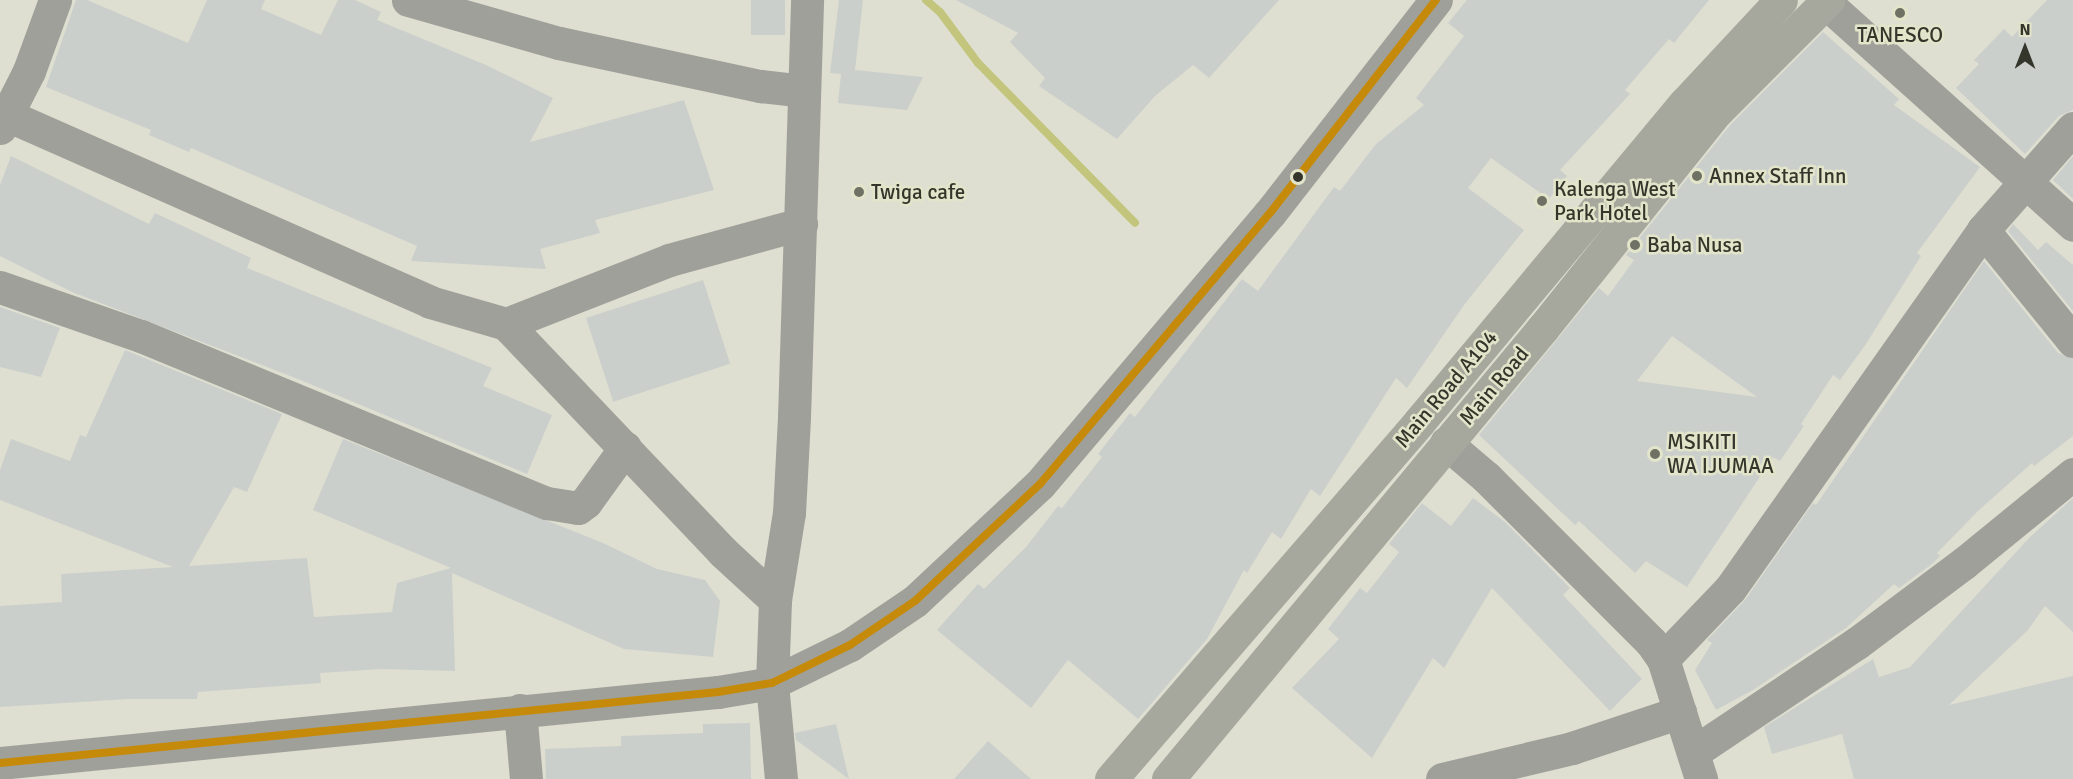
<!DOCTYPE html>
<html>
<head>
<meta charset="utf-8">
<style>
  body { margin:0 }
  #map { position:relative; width:2073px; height:779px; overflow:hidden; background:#dedfd0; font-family:Signika,sans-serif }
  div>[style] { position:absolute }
  .stream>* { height:8px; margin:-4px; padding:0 4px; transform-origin:4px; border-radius:4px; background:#c2c57b }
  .building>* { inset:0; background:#cbcfcc; transform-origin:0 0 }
  .minor>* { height:33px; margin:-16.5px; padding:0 16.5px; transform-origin:16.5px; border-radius:16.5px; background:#a0a09a }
  .highway>* { height:33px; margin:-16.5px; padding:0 16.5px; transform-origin:16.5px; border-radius:16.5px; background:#a7a89d }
  .bus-1>* { height:8px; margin:-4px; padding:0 4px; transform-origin:4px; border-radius:4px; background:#c68a0b }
  .dots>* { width:16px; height:16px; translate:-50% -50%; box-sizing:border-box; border:3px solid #e3e5ca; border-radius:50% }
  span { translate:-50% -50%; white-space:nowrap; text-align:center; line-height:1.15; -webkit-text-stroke:5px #e3e5ca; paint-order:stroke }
  .poi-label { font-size:21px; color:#35362b }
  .left { translate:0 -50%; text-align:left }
  .street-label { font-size:21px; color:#35362b }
  .north { position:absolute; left:1995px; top:18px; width:60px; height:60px; -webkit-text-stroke:4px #e3e5ca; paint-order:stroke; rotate:0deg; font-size:16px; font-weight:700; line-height:24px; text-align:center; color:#35362b }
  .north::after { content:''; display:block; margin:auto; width:21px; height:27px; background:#35362b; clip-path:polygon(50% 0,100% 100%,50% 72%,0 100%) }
</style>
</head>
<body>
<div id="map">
  <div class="stream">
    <i style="left:926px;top:0;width:18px;rotate:41deg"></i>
    <i style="left:940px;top:12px;width:64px;rotate:53.3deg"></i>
    <i style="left:978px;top:63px;width:224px;rotate:45.5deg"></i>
  </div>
  <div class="building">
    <i style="clip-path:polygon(76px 0,87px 0,188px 43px,207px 0,265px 0,261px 9px,321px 35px,338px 0,355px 0,381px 12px,377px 20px,486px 65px,553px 98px,530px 142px,684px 100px,714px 190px,595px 220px,600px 233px,540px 249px,546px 269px,411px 261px,417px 246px,191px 148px,189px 152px,149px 135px,151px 130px,46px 87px)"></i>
    <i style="left:751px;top:0;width:34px;height:35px"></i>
    <i style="clip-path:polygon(839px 0,863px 0,855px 70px,923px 77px,907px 110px,838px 103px,841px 74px,830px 73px)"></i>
    <i style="clip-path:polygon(956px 0,1279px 0,1209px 78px,1193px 65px,1155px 96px,1117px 139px,1039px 86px,1045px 78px,1010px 42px,1018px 33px)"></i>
    <i style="clip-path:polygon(1467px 0,1709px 0,1674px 43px,1669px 39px,1625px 90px,1630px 94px,1560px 170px,1567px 176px,1549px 199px,1491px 158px,1468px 188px,1524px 230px,1464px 305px,1407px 388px,1396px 378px,1320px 496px,1311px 489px,1281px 539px,1272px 532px,1247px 573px,1244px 570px,1207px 639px,1138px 719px,1068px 660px,1031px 708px,937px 630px,978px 584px,984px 589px,1026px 547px,1058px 506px,1062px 508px,1102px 457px,1098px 454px,1130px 413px,1135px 417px,1242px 279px,1258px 291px,1334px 187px,1340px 191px,1376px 144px,1424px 105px,1416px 98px,1464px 36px,1448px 23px)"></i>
    <i style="clip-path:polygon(2047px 0,2073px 0,2073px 110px,2059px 116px,2025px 154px,1956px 88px,1979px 64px,1974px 60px,2004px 29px,2012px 37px)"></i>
    <i style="clip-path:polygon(evenodd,1823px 32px,1899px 99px,1894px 105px,1980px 167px,1917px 253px,1921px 256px,1866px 344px,1840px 380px,1833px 375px,1801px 424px,1804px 426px,1780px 461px,1773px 457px,1687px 587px,1646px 561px,1635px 573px,1579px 521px,1575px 525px,1479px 435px,1599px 288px,1608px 296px,1634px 260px,1626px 255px,1731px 124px,1823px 32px,1672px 336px,1757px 397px,1637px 381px,1672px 336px)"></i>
    <i style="clip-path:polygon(11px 156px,149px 224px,155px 213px,251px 258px,247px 268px,492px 368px,483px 386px,552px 415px,527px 474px,298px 379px,72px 292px,0 256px,0 185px)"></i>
    <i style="clip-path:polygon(2073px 156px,2073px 199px,2053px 180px)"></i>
    <i style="clip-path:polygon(2013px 224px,2038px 250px,2046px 242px,2073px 265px,2073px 311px,2008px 231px)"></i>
    <i style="clip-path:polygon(1984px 261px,2058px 353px,2073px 359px,2073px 436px,2034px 466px,2032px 463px,1979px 510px,1937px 553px,1940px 556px,1932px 564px,1899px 588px,1894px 584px,1846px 628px,1753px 690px,1716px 710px,1695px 670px,1712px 643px,1707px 640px,1745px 600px,1813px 503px,1816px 505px)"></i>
    <i style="left:703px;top:280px;width:88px;height:123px;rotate:72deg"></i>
    <i style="clip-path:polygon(0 307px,60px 328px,41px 377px,0 367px)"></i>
    <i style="clip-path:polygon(125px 350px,282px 414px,247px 492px,234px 487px,189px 566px,307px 558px,314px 617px,392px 612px,397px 583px,451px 568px,313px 510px,343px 439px,603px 543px,657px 569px,705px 580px,720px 601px,713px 657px,624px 649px,452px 573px,455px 671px,381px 669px,320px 673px,321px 683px,198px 692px,197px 699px,129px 699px,0 707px,0 606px,62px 602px,61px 574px,173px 567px,0 500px,0 470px,11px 439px,70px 461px,80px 435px,86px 437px)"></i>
    <i style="clip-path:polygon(1473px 498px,1505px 522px,1570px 588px,1563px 595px,1642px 679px,1610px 711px,1492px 588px,1444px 668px,1433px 658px,1372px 758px,1292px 688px,1339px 639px,1328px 629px,1360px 588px,1367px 593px,1399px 552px,1389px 544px,1422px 503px,1451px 526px)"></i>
    <i style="clip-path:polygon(2073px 498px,2073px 632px,2045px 606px,2028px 630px,1949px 705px,2073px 676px,2073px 779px,1854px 779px,1842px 734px,1772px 754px,1764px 727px,1873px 659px,1879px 677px,1910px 667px,2030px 537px)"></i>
    <i style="clip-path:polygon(750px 723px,751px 779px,546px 779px,545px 749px,621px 746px,621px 736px,703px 733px,703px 724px)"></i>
    <i style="clip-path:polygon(836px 724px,849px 779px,796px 740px,795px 733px)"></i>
    <i style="clip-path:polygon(988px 741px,1031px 779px,954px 779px)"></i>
  </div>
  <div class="minor">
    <i style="left:408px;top:0;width:157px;rotate:15.9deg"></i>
    <i style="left:559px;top:43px;width:206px;rotate:12.1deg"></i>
    <i style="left:760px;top:86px;width:44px;rotate:6.5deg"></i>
    <i style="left:1826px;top:3px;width:332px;rotate:41.9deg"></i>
    <i style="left:0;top:112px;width:470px;rotate:23.8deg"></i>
    <i style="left:430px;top:302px;width:79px;rotate:16.1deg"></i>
    <i style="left:506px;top:324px;width:175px;rotate:-21.4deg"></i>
    <i style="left:669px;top:260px;width:137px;rotate:-15.3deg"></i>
    <i style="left:0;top:128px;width:64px;rotate:-63deg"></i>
    <i style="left:29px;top:71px;width:76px;rotate:-69.9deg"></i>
    <i style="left:1983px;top:230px;width:143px;rotate:51deg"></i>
    <i style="left:0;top:287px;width:149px;rotate:19.2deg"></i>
    <i style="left:141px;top:336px;width:439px;rotate:22.4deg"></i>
    <i style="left:547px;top:503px;width:31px;rotate:9deg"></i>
    <i style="left:578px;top:508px;width:10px;rotate:-37deg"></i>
    <i style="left:586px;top:502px;width:67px;rotate:-54.2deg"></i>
    <i style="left:506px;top:324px;width:315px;rotate:46.4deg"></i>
    <i style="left:723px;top:552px;width:71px;rotate:42.7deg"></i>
    <i style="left:1446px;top:443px;width:52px;rotate:40.4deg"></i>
    <i style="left:1486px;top:477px;width:233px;rotate:45deg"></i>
    <i style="left:1651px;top:642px;width:21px;rotate:55deg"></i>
    <i style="left:1663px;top:659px;width:126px;rotate:72.4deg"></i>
    <i style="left:1663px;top:659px;width:97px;rotate:-46.3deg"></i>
    <i style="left:1730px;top:589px;width:439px;rotate:-54.8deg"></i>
    <i style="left:1983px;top:230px;width:136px;rotate:-48.6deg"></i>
    <i style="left:520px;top:710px;width:69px;rotate:85deg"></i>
    <i style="left:1694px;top:752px;width:196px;rotate:-33.8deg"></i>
    <i style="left:1857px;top:643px;width:134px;rotate:-36.8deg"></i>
    <i style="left:1964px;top:563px;width:141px;rotate:-39.2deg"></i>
    <i style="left:0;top:763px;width:722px;rotate:-5.65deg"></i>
    <i style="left:718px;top:692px;width:55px;rotate:-9.5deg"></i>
    <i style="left:772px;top:683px;width:87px;rotate:-26deg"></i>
    <i style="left:850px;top:645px;width:78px;rotate:-34.1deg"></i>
    <i style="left:915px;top:601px;width:171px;rotate:-43.1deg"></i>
    <i style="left:1040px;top:484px;width:355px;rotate:-49.7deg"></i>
    <i style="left:1270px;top:213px;width:270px;rotate:-52.1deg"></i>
    <i style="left:781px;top:779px;width:96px;rotate:-95.4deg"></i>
    <i style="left:772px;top:683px;width:83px;rotate:-87.9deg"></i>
    <i style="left:775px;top:600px;width:88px;rotate:-80.9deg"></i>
    <i style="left:789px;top:513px;width:96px;rotate:-87deg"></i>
    <i style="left:794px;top:417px;width:417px;rotate:-88.2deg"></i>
    <i style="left:1442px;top:779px;width:134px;rotate:-13.4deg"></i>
    <i style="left:1572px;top:748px;width:114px;rotate:-18.4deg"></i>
  </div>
  <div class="highway">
    <i style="left:1111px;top:779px;width:472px;rotate:-49.2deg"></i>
    <i style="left:1419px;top:422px;width:414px;rotate:-50.2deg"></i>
    <i style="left:1684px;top:104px;width:142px;rotate:-47deg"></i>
    <i style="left:1168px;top:779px;width:587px;rotate:-50.26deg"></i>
    <i style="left:1543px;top:328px;width:278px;rotate:-51.3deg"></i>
    <i style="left:1717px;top:111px;width:157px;rotate:-45deg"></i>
  </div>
  <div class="bus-1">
    <i style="left:0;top:763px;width:722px;rotate:-5.65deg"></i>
    <i style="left:718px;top:692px;width:55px;rotate:-9.5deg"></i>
    <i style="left:772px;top:683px;width:87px;rotate:-26deg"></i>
    <i style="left:850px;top:645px;width:78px;rotate:-34.1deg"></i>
    <i style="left:915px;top:601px;width:171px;rotate:-43.1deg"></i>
    <i style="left:1040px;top:484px;width:355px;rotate:-49.7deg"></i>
    <i style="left:1270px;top:213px;width:270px;rotate:-52.1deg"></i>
  </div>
  <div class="dots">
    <i style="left:1900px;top:13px;background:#707165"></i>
    <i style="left:1697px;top:176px;background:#707165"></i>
    <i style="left:1298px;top:177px;background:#35362b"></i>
    <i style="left:859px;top:192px;background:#707165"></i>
    <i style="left:1542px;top:201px;background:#707165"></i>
    <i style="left:1635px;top:245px;background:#707165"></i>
    <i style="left:1655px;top:454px;background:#707165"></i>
  </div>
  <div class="poi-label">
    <span style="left:1900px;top:35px">TANESCO</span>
    <span class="left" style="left:1709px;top:176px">Annex Staff Inn</span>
    <span class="left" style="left:1554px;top:201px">Kalenga West<br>Park Hotel</span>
    <span class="left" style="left:871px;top:192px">Twiga cafe</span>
    <span class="left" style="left:1647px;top:245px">Baba Nusa</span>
    <span class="left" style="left:1667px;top:454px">MSIKITI<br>WA IJUMAA</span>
  </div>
  <div class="street-label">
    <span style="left:1494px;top:386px;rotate:-50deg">Main Road</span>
    <span style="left:1446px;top:389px;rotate:-50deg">Main Road A104</span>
  </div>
  <div class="north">N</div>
</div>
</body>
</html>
